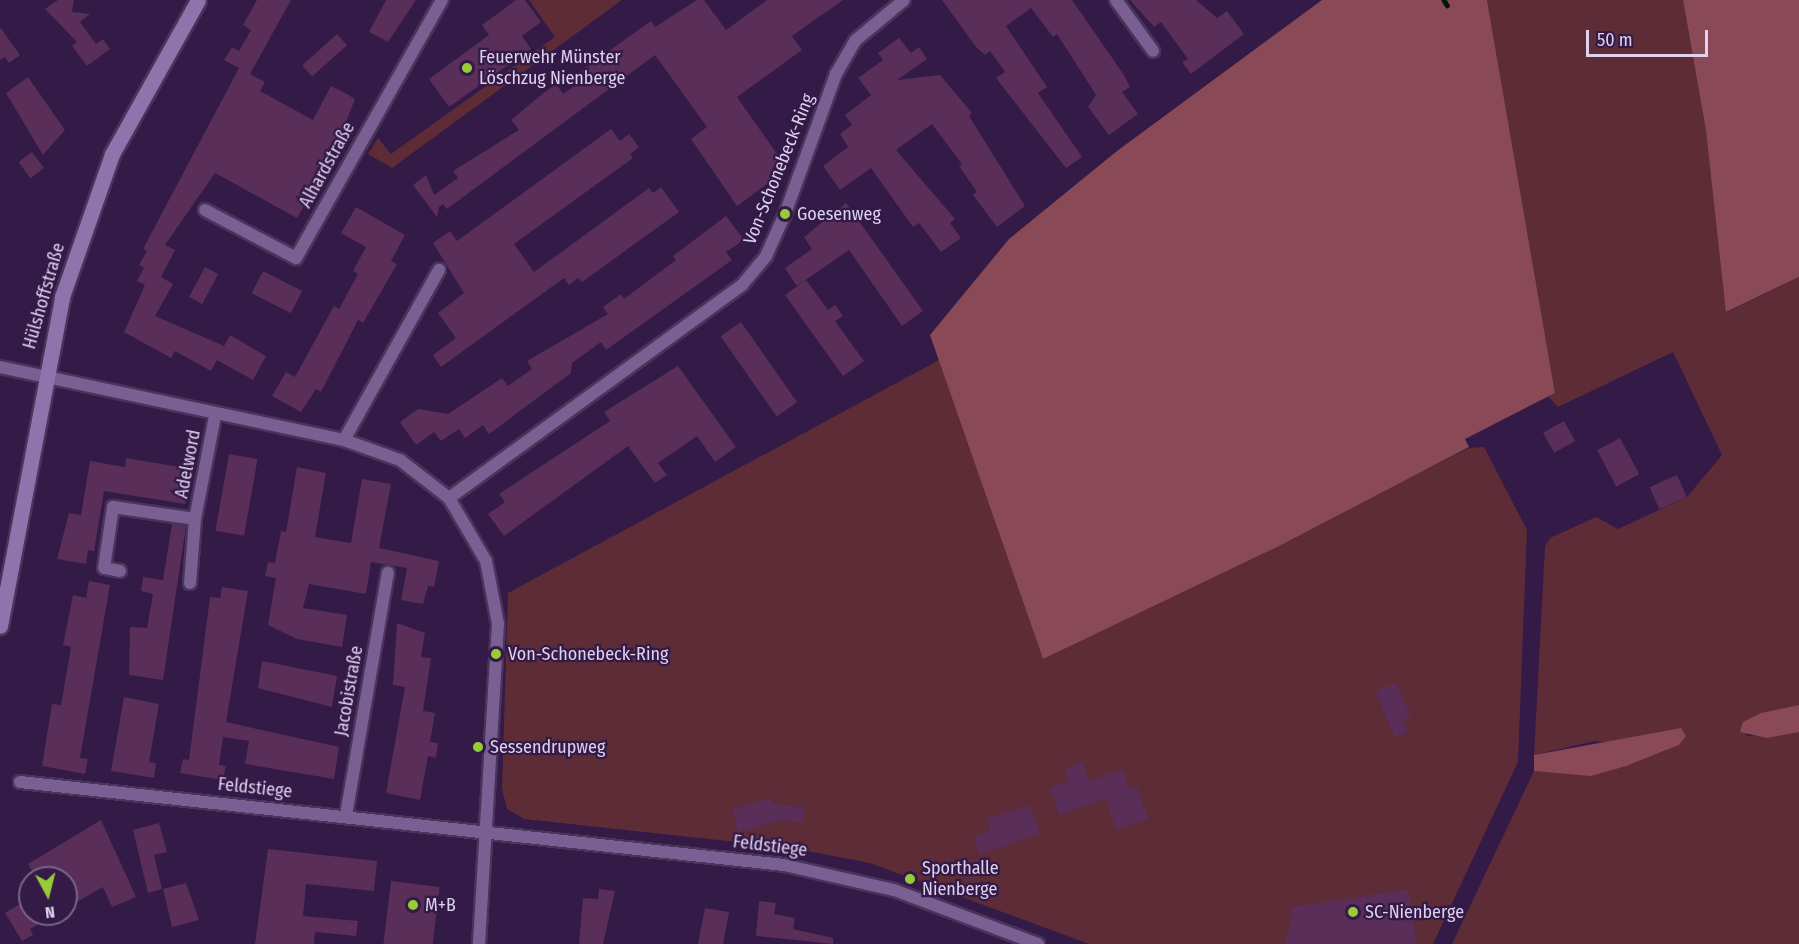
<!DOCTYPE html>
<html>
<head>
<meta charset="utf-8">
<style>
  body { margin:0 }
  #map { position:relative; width:1799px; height:944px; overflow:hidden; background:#331a47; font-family:"Fira Sans Condensed",sans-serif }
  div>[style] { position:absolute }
  .green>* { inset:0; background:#5d2c37 }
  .forest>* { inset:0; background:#8a4957 }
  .stream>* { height:4.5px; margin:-2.25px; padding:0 2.25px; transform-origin:2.25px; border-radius:2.25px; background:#001412 }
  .building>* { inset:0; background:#592e59; transform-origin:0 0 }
  .roads { filter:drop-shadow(2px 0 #49345b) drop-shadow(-2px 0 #49345b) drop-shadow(0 2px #49345b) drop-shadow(0 -2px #49345b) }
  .street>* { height:12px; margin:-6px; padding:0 6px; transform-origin:6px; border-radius:6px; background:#795f92 }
  .secondary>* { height:15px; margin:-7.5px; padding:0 7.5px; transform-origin:7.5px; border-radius:7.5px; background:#9073ac }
  .dots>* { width:16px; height:16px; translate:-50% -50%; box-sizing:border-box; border:3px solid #331a47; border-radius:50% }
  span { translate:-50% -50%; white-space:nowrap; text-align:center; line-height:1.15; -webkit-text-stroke:4.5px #331a47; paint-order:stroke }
  .poi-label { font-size:18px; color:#dfd2ee }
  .left { translate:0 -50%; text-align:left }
  .street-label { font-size:18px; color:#dfd2ee }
  .north { position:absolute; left:18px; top:866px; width:60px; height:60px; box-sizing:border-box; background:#331a47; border:2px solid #78648a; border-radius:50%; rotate:173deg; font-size:16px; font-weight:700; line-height:24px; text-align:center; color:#dfd2ee }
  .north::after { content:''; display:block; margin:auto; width:21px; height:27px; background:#98cb37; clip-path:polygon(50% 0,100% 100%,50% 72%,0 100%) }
  .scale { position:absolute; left:1586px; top:30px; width:122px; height:27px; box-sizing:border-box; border:3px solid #dfd2ee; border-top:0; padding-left:8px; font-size:18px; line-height:21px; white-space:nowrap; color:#dfd2ee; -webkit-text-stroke:4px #331a47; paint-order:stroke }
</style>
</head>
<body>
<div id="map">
  <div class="green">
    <i style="clip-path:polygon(529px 0,622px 0,392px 168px,368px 154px,378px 138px,391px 154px,555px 37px)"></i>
    <i style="clip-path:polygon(1487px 0,1683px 0,1706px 131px,1727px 312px,1799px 277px,1799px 705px,1743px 722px,1747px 736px,1799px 732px,1799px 944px,1452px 944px,1534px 771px,1597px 773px,1668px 750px,1595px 741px,1534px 755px,1545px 546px,1550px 538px,1596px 517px,1618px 529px,1687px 497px,1722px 455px,1673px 352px,1558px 407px,1548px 396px,1555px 393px)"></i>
    <i style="clip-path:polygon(939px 360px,1043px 659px,1469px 448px,1484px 447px,1527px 530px,1518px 762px,1433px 944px,1089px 944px,870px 863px,791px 848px,524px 819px,507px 809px,502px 789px,508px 593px)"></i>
  </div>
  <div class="forest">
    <i style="clip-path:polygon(1322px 0,1487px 0,1555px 393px,1465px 439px,1469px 447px,1279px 546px,1043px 659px,930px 335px,1009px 239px,1117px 151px)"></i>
    <i style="clip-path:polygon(1683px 0,1799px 0,1799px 277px,1726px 312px,1706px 131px)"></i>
    <i style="clip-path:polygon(1799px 705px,1799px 732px,1767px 738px,1740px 732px,1743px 722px,1761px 713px)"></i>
    <i style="clip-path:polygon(1681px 728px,1686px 736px,1679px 745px,1626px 766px,1591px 776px,1534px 771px,1534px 755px)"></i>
  </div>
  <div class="stream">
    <i style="left:1444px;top:0;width:6px;rotate:59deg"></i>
  </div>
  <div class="building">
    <i style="clip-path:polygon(58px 0,74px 0,72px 12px,90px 14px,80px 22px,96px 44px,103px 39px,110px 49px,87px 66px,72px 46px,77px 42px,45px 9px)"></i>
    <i style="clip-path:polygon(257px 0,291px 0,250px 74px,265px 82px,260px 91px,313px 120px,331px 86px,345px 93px,355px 99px,341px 135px,346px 138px,327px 180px,321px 177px,297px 218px,215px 173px,165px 245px,175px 250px,161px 277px,173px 284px,155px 316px,224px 346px,230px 335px,266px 356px,253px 380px,217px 360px,211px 371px,175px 351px,171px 358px,124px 332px,145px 285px,137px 281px,144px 268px,139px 265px,147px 251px,143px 249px,239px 68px,224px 60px,232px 47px,239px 51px,251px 30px,243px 25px)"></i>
    <i style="clip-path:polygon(386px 0,416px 0,388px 42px,369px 32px)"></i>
    <i style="clip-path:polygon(516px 0,525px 0,541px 22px,522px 36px,531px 49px,449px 107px,429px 79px,489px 35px,482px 25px)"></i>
    <i style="clip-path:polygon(697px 0,704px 0,726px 30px,767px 0,843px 0,792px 36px,802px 50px,737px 97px,782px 161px,772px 168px,778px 176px,737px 206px,691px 139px,707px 127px,655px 55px,447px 209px,443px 204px,439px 207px,437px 217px,413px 185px,426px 175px,434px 195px,458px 178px,453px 171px,519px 130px,511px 120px,541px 95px,556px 84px,563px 94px,586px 78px,581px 71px,651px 21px,655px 27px)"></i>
    <i style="clip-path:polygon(942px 0,1072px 0,1124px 75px,1130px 87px,1122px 92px,1138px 114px,1109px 135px,1088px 107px,1096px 95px,1057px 34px,1053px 37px,1031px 8px,1006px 26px,1047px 87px,1038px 93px,1082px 157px,1066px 168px,996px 78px,1005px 72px,990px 51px,985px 55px,976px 47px)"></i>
    <i style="clip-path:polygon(1130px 0,1196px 0,1217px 18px,1227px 11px,1244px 34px,1191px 74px,1182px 62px,1188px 59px,1161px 22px,1154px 27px)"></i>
    <i style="clip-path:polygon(0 27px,20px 55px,9px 63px,5px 57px,0 60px)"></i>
    <i style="left:337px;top:34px;width:15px;height:47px;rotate:48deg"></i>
    <i style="clip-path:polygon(899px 38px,911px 53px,919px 47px,927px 59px,897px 80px,940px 75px,972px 113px,969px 116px,1025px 206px,997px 227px,973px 195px,977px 192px,959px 166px,962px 164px,932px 124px,896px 150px,955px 219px,950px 223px,961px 238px,941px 252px,919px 223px,913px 227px,871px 168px,840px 190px,823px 166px,848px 147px,840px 134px,852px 125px,845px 115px,871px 95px,858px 78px,883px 60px,878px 53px)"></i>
    <i style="clip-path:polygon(28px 77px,65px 130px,43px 155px,6px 93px)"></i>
    <i style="clip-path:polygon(611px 129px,620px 141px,629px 134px,639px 147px,630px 154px,633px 158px,514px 244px,534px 272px,649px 188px,653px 193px,661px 187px,679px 212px,582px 282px,578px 278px,569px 285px,564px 278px,441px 367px,433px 355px,456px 338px,438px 313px,464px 293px,433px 243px,450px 231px,457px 241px)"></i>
    <i style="left:32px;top:152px;width:20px;height:17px;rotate:53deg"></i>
    <i style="clip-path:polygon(846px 203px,923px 311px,902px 326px,849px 250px,797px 286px,785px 268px,812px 249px,804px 237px)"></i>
    <i style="clip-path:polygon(356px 207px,405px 235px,391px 261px,397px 264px,363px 323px,358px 320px,321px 392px,316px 389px,301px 412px,272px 396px,286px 372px,295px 377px,334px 306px,339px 309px,358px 274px,353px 271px,366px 247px,341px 233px)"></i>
    <i style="clip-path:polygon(726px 216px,744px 240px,726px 252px,732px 260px,606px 350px,601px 342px,572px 363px,571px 373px,489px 434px,483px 425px,465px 438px,459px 429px,441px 441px,434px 432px,416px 445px,400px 422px,418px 409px,448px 414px,502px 378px,508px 386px,532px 369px,527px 361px,608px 314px,603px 307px,621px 294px,624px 299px,676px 260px,673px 256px)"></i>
    <i style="left:205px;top:267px;width:15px;height:34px;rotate:28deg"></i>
    <i style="left:263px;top:271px;width:44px;height:25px;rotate:27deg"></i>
    <i style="clip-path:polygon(806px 280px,828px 310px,835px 305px,843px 316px,835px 321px,864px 361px,843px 376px,785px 295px)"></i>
    <i style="left:741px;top:322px;width:98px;height:25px;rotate:55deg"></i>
    <i style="clip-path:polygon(678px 366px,736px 447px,715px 462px,697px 436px,658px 463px,667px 475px,655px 483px,628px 446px,504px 536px,488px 514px,505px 502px,499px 494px,610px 421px,604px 412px)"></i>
    <i style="left:1564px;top:421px;width:23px;height:24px;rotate:61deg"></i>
    <i style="left:1620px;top:438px;width:41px;height:26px;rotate:62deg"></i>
    <i style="left:229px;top:454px;width:29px;height:78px;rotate:10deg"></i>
    <i style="clip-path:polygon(126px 458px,191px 469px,185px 504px,104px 491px,94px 551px,88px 550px,86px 564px,57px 559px,69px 513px,81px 515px,90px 461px,125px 467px)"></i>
    <i style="clip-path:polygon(297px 467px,326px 473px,315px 537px,351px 543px,362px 479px,391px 484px,379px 548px,439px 561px,434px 587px,428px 586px,423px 604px,401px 600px,407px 568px,371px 562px,366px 594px,309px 584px,303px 608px,347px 615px,342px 647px,297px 639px,268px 625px,276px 578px,265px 576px,268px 562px,275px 563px,281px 531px,286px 532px)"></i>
    <i style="left:1677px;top:475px;width:24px;height:30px;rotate:66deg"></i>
    <i style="clip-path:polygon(172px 524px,186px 526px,163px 680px,129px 675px,130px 627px,147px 628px,153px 594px,141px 591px,143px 577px,163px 580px)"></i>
    <i style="clip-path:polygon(89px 581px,110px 585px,80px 758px,88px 759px,85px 774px,42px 766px,52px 704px,61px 705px,71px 647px,63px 645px,73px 595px,86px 598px)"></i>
    <i style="clip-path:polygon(222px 587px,248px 591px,226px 722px,339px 747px,334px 779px,245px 764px,249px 741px,223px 737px,219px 765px,226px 766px,223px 780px,180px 773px,183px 759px,189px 760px,210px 597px,220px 598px)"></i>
    <i style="clip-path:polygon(397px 623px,425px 633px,421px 657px,431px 658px,423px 711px,435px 713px,430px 742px,438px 743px,436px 758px,428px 756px,420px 800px,386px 793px,405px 687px,393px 685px)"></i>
    <i style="clip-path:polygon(262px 661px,337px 676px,332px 707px,258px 688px)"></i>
    <i style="clip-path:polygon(1396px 683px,1411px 717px,1403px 720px,1408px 731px,1395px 737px,1375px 691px)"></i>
    <i style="clip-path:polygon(124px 697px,159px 704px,149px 762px,156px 763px,154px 778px,111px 771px)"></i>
    <i style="clip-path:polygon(1082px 762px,1089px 781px,1123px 769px,1130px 790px,1138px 788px,1148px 819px,1116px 830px,1106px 799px,1059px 815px,1050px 788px,1069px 781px,1065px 768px)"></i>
    <i style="clip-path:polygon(771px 798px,772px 804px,805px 808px,803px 823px,784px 820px,738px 832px,732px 809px)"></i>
    <i style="clip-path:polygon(1030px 805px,1040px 834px,979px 854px,973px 837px,991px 831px,987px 819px)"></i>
    <i style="clip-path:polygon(101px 820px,136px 897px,112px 907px,103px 887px,66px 908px,66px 878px,37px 878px,28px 864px)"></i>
    <i style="clip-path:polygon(159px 823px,167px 852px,154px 855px,162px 889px,148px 893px,133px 830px)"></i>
    <i style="clip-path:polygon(268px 849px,377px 861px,374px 891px,306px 884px,303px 916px,358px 921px,356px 936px,315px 932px,314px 944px,255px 944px)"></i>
    <i style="left:391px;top:881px;width:49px;height:63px;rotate:7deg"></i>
    <i style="clip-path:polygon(186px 883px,199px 920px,172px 927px,163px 889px)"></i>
    <i style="clip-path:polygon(599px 889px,615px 891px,603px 944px,579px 944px,583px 898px,598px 899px)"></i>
    <i style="clip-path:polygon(1408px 889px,1417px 944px,1285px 944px,1293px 907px)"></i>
    <i style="clip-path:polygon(30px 898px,30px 914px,56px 914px,30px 929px,33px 935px,22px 941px,5px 913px)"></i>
    <i style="clip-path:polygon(759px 901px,776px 903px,774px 914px,795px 918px,793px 929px,833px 938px,833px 944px,756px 936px)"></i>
    <i style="clip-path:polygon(705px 908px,729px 912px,723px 944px,698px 944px)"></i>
  </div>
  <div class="roads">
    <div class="street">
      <i style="left:1116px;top:0;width:63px;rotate:54deg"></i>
      <i style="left:205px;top:210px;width:103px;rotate:27.8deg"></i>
      <i style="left:296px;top:258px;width:296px;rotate:-60.5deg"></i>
      <i style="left:0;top:367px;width:352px;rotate:12deg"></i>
      <i style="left:344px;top:440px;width:59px;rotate:19.7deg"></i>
      <i style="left:400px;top:460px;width:62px;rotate:37.8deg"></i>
      <i style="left:449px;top:498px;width:73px;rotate:59.6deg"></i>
      <i style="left:486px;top:561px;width:64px;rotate:79.2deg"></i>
      <i style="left:498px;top:624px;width:321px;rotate:93.4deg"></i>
      <i style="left:344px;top:440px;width:195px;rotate:-60.8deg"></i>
      <i style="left:449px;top:498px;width:362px;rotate:-36deg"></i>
      <i style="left:742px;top:285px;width:38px;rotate:-50deg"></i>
      <i style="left:766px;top:256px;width:46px;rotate:-65.7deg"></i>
      <i style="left:785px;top:214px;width:149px;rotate:-70deg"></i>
      <i style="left:836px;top:74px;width:39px;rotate:-60deg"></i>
      <i style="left:856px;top:40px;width:62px;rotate:-39.8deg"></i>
      <i style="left:120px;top:571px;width:16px;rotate:-169deg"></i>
      <i style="left:104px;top:568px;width:62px;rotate:-81.6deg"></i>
      <i style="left:113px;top:507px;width:83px;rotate:8.3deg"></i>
      <i style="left:195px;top:519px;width:105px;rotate:-79deg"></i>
      <i style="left:190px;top:583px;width:64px;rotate:-85.5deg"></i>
      <i style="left:20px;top:782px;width:768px;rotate:6.2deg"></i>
      <i style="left:784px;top:865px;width:113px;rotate:12.8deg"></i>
      <i style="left:894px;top:890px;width:154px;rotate:20.6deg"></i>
      <i style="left:346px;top:815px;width:246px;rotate:-80.2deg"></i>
    </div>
    <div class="secondary">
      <i style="left:0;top:626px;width:335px;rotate:-79.3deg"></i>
      <i style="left:62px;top:297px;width:151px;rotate:-70.7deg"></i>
      <i style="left:112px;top:154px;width:176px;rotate:-60.8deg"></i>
    </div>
  </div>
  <div class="dots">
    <i style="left:467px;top:68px;background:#98cb37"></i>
    <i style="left:785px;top:214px;background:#98cb37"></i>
    <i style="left:496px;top:654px;background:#98cb37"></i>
    <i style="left:478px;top:747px;background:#98cb37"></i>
    <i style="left:910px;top:879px;background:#98cb37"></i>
    <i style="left:413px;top:905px;background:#98cb37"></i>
    <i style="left:1353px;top:912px;background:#98cb37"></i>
  </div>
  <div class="poi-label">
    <span class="left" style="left:479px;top:68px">Feuerwehr Münster<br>Löschzug Nienberge</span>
    <span class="left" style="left:797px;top:214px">Goesenweg</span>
    <span class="left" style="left:508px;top:654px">Von-Schonebeck-Ring</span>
    <span class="left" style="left:490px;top:747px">Sessendrupweg</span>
    <span class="left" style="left:922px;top:879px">Sporthalle<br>Nienberge</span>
    <span class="left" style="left:425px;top:905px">M+B</span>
    <span class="left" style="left:1365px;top:912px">SC-Nienberge</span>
  </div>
  <div class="street-label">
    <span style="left:327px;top:165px;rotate:-61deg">Alhardstraße</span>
    <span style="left:779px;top:169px;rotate:-68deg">Von-Schonebeck-Ring</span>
    <span style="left:44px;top:296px;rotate:-74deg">Hülshoffstraße</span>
    <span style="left:188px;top:464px;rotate:-79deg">Adelword</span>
    <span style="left:349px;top:691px;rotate:-80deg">Jacobistraße</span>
    <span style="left:255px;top:788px;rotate:6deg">Feldstiege</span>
    <span style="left:770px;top:846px;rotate:7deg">Feldstiege</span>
  </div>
  <div class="north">N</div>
  <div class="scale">50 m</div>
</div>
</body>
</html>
